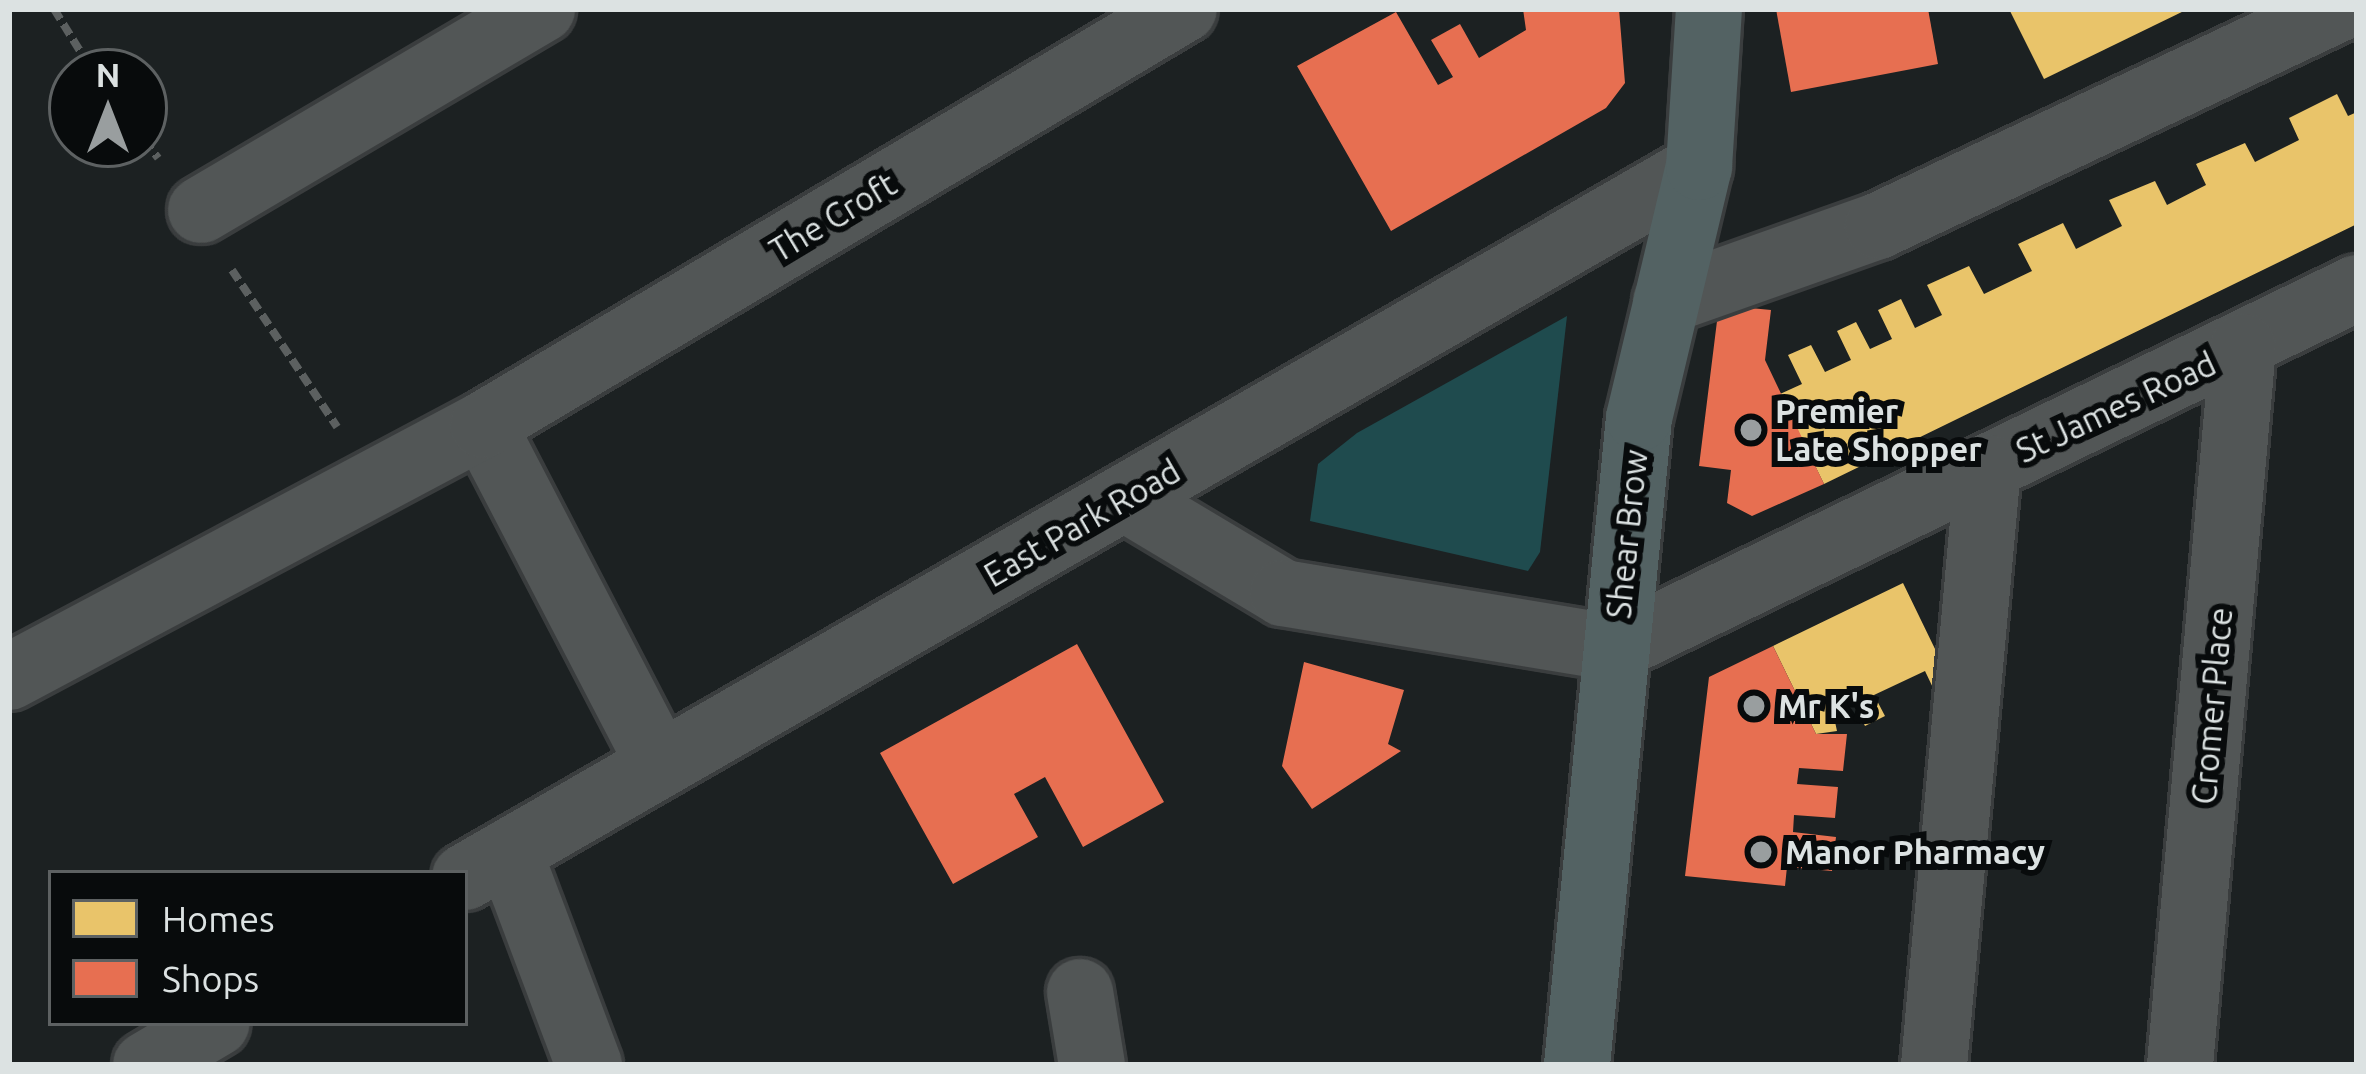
<!DOCTYPE html>
<html>
<head>
<meta charset="utf-8">
<style>
  body { margin:0 }
  #map { position:relative; width:2366px; height:1074px; overflow:hidden; background:#1c2122; font-family:Ubuntu,sans-serif }
  div>[style] { position:absolute }
  .green>* { inset:0; background:#1f4b4e }
  .homes>* { inset:0; background:#e9c46a }
  .shops>* { inset:0; background:#e76f51 }
  .path>* { height:8px; margin-top:-4px; transform-origin:0; background:repeating-linear-gradient(90deg,#5c6060 0 12px,transparent 0 18px) }
  .roads { filter:drop-shadow(3px 0 #3a3d3e) drop-shadow(-3px 0 #3a3d3e) drop-shadow(0 3px #3a3d3e) drop-shadow(0 -3px #3a3d3e) }
  .minor>* { height:66px; margin:-33px; padding:0 33px; transform-origin:33px; border-radius:33px; background:#525656 }
  .major>* { height:66px; margin:-33px; padding:0 33px; transform-origin:33px; border-radius:33px; background:#536263 }
  .dots>* { width:33px; height:33px; translate:-50% -50%; box-sizing:border-box; border:6px solid #080b0c; border-radius:50% }
  span { translate:-50% -50%; white-space:nowrap; text-align:center; line-height:1.15; -webkit-text-stroke:12px #080b0c; paint-order:stroke }
  .street-label { font-size:33px; color:#dce2e2 }
  .poi-label { font-size:33px; color:#dce2e2; font-weight:700 }
  .left { translate:0 -50%; text-align:left }
  .frame { position:absolute; inset:0; border:12px solid #dce2e2; pointer-events:none }
  .legend { position:absolute; left:48px; top:870px; width:420px; height:156px; box-sizing:border-box; background:#080b0c; border:3px solid #5d6162; margin:0; padding:15px 21px; list-style:none; font-size:36px; color:#dce2e2 }
  .legend li { display:flex; align-items:center; gap:24px; height:60px }
  .legend b { width:60px; border:3px solid #5d6162 }
  .north { position:absolute; left:48px; top:48px; width:120px; height:120px; box-sizing:border-box; background:#080b0c; border:3px solid #5d6162; border-radius:50%; rotate:0deg; font-size:33px; font-weight:700; line-height:48px; text-align:center; color:#dce2e2 }
  .north::after { content:''; display:block; margin:auto; width:42px; height:54px; background:#999e9f; clip-path:polygon(50% 0,100% 100%,50% 72%,0 100%) }
</style>
</head>
<body>
<div id="map">
  <div class="green">
    <i style="clip-path:polygon(1567px 316px,1540px 552px,1528px 571px,1310px 521px,1318px 464px,1357px 433px)"></i>
  </div>
  <div class="homes">
    <i style="clip-path:polygon(2009px 9px,2188px 9px,2044px 79px)"></i>
    <i style="clip-path:polygon(2337px 94px,2348px 116px,2357px 112px,2357px 224px,1824px 484px,1780px 394px,1802px 384px,1788px 355px,1811px 345px,1825px 372px,1851px 360px,1837px 331px,1856px 322px,1870px 349px,1892px 339px,1878px 310px,1901px 299px,1915px 328px,1942px 315px,1927px 285px,1969px 266px,1984px 294px,2032px 271px,2018px 244px,2063px 223px,2076px 249px,2122px 226px,2109px 200px,2155px 181px,2167px 205px,2206px 185px,2196px 164px,2245px 143px,2255px 162px,2299px 140px,2289px 118px)"></i>
    <i style="clip-path:polygon(1903px 583px,1952px 684px,1935px 692px,1925px 671px,1874px 695px,1885px 716px,1865px 726px,1850px 694px,1831px 703px,1837px 731px,1816px 734px,1773px 646px)"></i>
  </div>
  <div class="shops">
    <i style="clip-path:polygon(1523px 9px,1619px 9px,1625px 83px,1606px 108px,1391px 231px,1297px 66px,1396px 12px,1438px 85px,1453px 77px,1431px 40px,1460px 24px,1479px 58px,1526px 30px)"></i>
    <i style="clip-path:polygon(1776px 9px,1928px 9px,1938px 64px,1791px 92px)"></i>
    <i style="clip-path:polygon(1719px 305px,1771px 310px,1765px 360px,1824px 484px,1752px 516px,1727px 503px,1731px 470px,1699px 466px)"></i>
    <i style="clip-path:polygon(1077px 644px,1164px 802px,1083px 847px,1045px 777px,1014px 794px,1038px 837px,953px 884px,880px 753px)"></i>
    <i style="clip-path:polygon(1773px 646px,1816px 734px,1847px 734px,1843px 771px,1799px 768px,1797px 784px,1838px 787px,1835px 818px,1794px 815px,1793px 832px,1836px 837px,1832px 871px,1787px 867px,1785px 886px,1685px 876px,1709px 677px)"></i>
    <i style="clip-path:polygon(1304px 662px,1404px 690px,1388px 744px,1401px 751px,1312px 809px,1282px 766px)"></i>
  </div>
  <div class="path">
    <i style="left:54px;top:9px;width:74px;rotate:58.2deg"></i>
    <i style="left:144px;top:140px;width:23px;rotate:52deg"></i>
    <i style="left:232px;top:270px;width:189px;rotate:56.2deg"></i>
  </div>
  <div class="roads">
    <div class="minor">
      <i style="left:201px;top:210px;width:396px;rotate:-30.5deg"></i>
      <i style="left:1666px;top:301px;width:225px;rotate:-19.5deg"></i>
      <i style="left:1878px;top:226px;width:509px;rotate:-25.26deg"></i>
      <i style="left:483px;top:425px;width:379px;rotate:62.5deg"></i>
      <i style="left:1126px;top:499px;width:183px;rotate:30.9deg"></i>
      <i style="left:1283px;top:593px;width:337px;rotate:9.4deg"></i>
      <i style="left:1615px;top:648px;width:825px;rotate:-25.88deg"></i>
      <i style="left:9px;top:677px;width:537px;rotate:-28deg"></i>
      <i style="left:483px;top:425px;width:815px;rotate:-30.69deg"></i>
      <i style="left:509px;top:852px;width:228px;rotate:69.4deg"></i>
      <i style="left:465px;top:877px;width:1424px;rotate:-29.91deg"></i>
      <i style="left:1080px;top:992px;width:74px;rotate:80.7deg"></i>
      <i style="left:146px;top:1065px;width:82px;rotate:-30.6deg"></i>
      <i style="left:1934px;top:1065px;width:600px;rotate:-84.84deg"></i>
      <i style="left:2180px;top:1065px;width:721px;rotate:-84.99deg"></i>
    </div>
    <div class="major">
      <i style="left:1577px;top:1065px;width:650px;rotate:-84.53deg"></i>
      <i style="left:1639px;top:418px;width:258px;rotate:-76.6deg"></i>
      <i style="left:1699px;top:167px;width:158px;rotate:-86.4deg"></i>
    </div>
  </div>
  <div class="dots">
    <i style="left:1751px;top:430px;background:#999e9f"></i>
    <i style="left:1754px;top:706px;background:#999e9f"></i>
    <i style="left:1761px;top:852px;background:#999e9f"></i>
  </div>
  <div class="street-label">
    <span style="left:833px;top:217px;rotate:-31deg">The Croft</span>
    <span style="left:2116px;top:407px;rotate:-25deg">St James Road</span>
    <span style="left:1082px;top:523px;rotate:-30deg">East Park Road</span>
    <span style="left:1627px;top:534px;rotate:-84deg">Shear Brow</span>
    <span style="left:2212px;top:706px;rotate:-85deg">Cromer Place</span>
  </div>
  <div class="poi-label">
    <span class="left" style="left:1775px;top:430px">Premier<br>Late Shopper</span>
    <span class="left" style="left:1778px;top:706px">Mr K's</span>
    <span class="left" style="left:1785px;top:852px">Manor Pharmacy</span>
  </div>
  <div class="frame"></div>
  <ul class="legend">
  <li><b style="height:33px;background:#e9c46a"></b>Homes</li>
  <li><b style="height:33px;background:#e76f51"></b>Shops</li>
  </ul>
  <div class="north">N</div>
</div>
</body>
</html>
